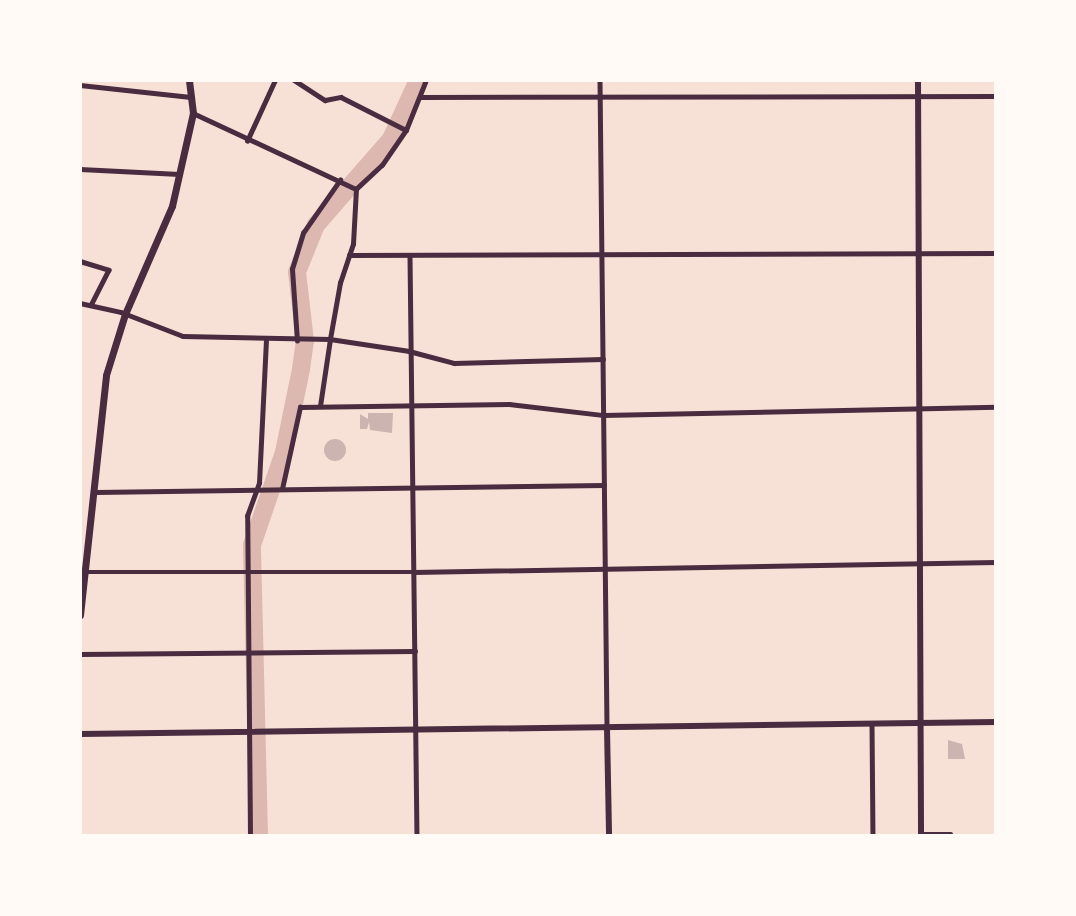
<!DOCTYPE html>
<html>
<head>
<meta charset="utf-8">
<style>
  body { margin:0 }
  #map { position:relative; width:1076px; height:916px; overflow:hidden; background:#f7e1d7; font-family:Raleway,sans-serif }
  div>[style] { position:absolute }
  .river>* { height:18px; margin:-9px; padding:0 9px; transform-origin:9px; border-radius:9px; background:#dcb8b0 }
  .building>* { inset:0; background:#ccb4b1 }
  .round { border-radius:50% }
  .minor>* { height:4.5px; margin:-2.25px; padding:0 2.25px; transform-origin:2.25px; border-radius:2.25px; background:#4a2c40 }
  .tertiary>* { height:6px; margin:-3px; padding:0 3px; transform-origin:3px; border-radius:3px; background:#4a2c40 }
  .secondary>* { height:7px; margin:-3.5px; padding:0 3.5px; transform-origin:3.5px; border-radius:3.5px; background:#4a2c40 }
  span { translate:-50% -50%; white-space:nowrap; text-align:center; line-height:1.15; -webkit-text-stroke:6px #fffaf5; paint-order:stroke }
  .frame { position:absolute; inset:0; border:82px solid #fffaf5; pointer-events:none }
</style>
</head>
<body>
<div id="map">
  <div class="river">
    <i style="left:259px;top:836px;width:291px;rotate:-91.4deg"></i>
    <i style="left:252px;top:545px;width:98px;rotate:-71deg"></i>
    <i style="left:284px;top:452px;width:85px;rotate:-78.4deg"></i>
    <i style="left:301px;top:369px;width:28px;rotate:-82deg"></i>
    <i style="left:305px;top:341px;width:69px;rotate:-96.6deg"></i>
    <i style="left:297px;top:272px;width:51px;rotate:-68deg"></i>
    <i style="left:316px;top:225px;width:114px;rotate:-48.9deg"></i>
    <i style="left:391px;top:139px;width:65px;rotate:-65.4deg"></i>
  </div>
  <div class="building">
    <i style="clip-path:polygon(368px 413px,393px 413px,392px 433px,370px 430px,369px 422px,367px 429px,360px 429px,360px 414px,368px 419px)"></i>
    <i class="round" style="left:324px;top:439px;width:22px;height:22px"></i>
    <i style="clip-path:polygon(948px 740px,962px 744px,965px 759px,948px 759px)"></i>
  </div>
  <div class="minor">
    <i style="left:294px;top:80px;width:37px;rotate:33deg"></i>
    <i style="left:325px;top:100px;width:16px;rotate:-11deg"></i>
    <i style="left:341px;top:97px;width:73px;rotate:26.9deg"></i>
    <i style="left:600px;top:80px;width:647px;rotate:89.38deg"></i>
    <i style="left:80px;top:85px;width:111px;rotate:6.2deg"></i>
    <i style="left:421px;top:97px;width:575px;rotate:-0.1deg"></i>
    <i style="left:193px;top:113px;width:180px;rotate:25deg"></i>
    <i style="left:247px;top:141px;width:67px;rotate:-65.3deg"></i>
    <i style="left:80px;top:169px;width:99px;rotate:2.9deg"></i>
    <i style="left:349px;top:255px;width:647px;rotate:-0.18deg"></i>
    <i style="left:410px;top:256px;width:580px;rotate:89.31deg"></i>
    <i style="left:80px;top:261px;width:30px;rotate:17deg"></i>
    <i style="left:109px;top:270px;width:39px;rotate:117deg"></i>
    <i style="left:80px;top:303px;width:42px;rotate:12.4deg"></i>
    <i style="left:121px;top:312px;width:66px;rotate:21.2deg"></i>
    <i style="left:183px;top:336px;width:147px;rotate:1.2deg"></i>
    <i style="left:330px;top:339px;width:57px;rotate:-79.9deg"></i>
    <i style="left:340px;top:283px;width:41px;rotate:-71.6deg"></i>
    <i style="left:353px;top:244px;width:55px;rotate:-86.9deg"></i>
    <i style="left:356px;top:189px;width:35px;rotate:-43deg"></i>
    <i style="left:382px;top:165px;width:42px;rotate:-55.6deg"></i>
    <i style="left:406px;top:130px;width:54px;rotate:-68.2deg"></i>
    <i style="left:297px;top:341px;width:72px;rotate:-94deg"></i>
    <i style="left:292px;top:269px;width:38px;rotate:-73deg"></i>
    <i style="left:303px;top:233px;width:65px;rotate:-55.1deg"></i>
    <i style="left:320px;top:406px;width:68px;rotate:-81.5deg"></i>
    <i style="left:330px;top:339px;width:80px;rotate:8.6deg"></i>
    <i style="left:409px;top:351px;width:47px;rotate:14.9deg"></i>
    <i style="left:454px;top:363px;width:149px;rotate:-1.5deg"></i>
    <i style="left:282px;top:489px;width:84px;rotate:-77.6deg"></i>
    <i style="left:300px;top:407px;width:209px;rotate:-0.8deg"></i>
    <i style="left:509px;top:404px;width:95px;rotate:6.7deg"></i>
    <i style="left:603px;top:415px;width:393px;rotate:-1.2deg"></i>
    <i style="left:96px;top:492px;width:508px;rotate:-0.79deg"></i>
    <i style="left:86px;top:572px;width:328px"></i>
    <i style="left:414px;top:572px;width:582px;rotate:-0.98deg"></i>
    <i style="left:80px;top:654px;width:335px;rotate:-0.5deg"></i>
    <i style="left:872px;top:724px;width:112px;rotate:89.5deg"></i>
    <i style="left:921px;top:834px;width:30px"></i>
    <i style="left:250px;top:836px;width:320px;rotate:-90.5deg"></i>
    <i style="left:247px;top:516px;width:35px;rotate:-70deg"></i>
    <i style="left:259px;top:483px;width:142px;rotate:-87.2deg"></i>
  </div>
  <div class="tertiary">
    <i style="left:918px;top:80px;width:756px;rotate:89.77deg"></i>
    <i style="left:607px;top:728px;width:108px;rotate:88.9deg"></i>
    <i style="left:80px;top:734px;width:916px;rotate:-0.75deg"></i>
  </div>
  <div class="secondary">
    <i style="left:80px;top:615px;width:241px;rotate:-83.8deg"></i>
    <i style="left:106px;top:375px;width:64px;rotate:-72.7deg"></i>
    <i style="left:125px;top:314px;width:118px;rotate:-66.5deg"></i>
    <i style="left:172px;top:206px;width:95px;rotate:-77.3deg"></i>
    <i style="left:193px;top:113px;width:33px;rotate:-97deg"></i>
  </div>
  <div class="frame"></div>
</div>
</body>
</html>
